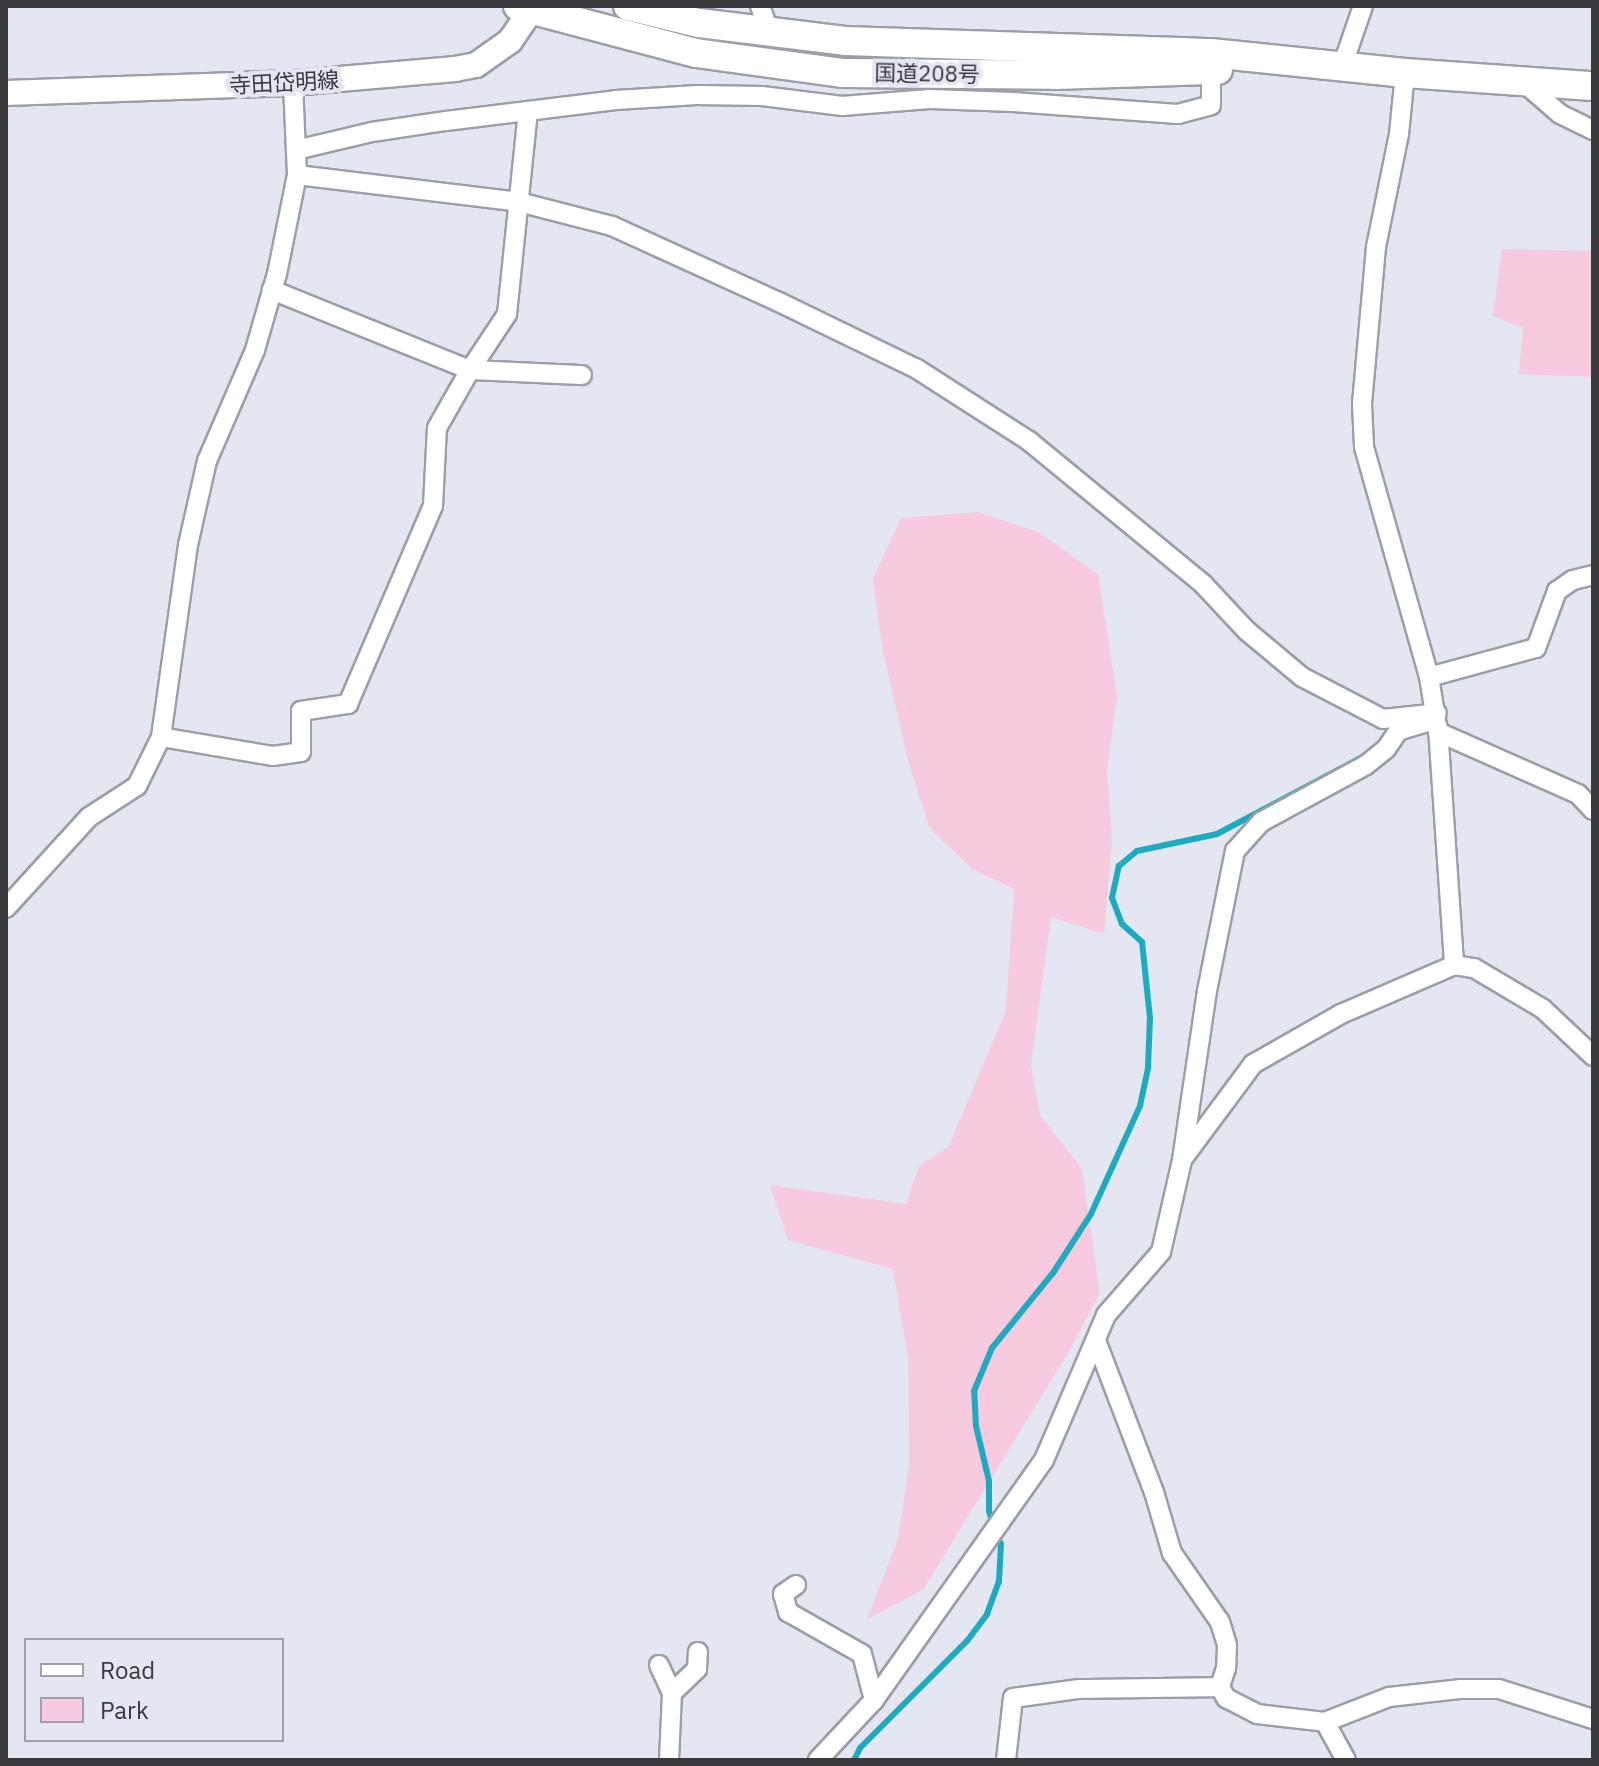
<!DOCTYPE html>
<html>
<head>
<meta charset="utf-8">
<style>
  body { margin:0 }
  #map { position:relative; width:1599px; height:1766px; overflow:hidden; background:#e4e6f1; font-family:"IBM Plex Sans","Noto Sans JP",sans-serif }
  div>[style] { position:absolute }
  .green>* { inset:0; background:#f8cae0 }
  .stream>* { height:6px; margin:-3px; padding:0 3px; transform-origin:3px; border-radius:3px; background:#1dabbf }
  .roads { filter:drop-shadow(2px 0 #9c9ea8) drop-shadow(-2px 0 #9c9ea8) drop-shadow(0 2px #9c9ea8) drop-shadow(0 -2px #9c9ea8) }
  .minor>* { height:18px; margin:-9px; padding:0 9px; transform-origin:9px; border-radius:9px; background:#fff }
  .major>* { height:24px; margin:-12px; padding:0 12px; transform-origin:12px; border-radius:12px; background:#fff }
  .highway>* { height:28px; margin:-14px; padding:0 14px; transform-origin:14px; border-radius:14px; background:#fff }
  span { translate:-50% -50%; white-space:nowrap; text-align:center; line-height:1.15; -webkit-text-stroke:8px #e4e6f1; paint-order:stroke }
  .street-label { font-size:22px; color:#38383d }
  .frame { position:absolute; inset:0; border:8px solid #38383d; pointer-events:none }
  .legend { position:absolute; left:24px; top:1638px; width:260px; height:104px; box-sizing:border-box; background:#e4e6f1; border:2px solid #9fa0a9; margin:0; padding:10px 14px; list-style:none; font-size:24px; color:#38383d }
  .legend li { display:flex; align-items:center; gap:16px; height:40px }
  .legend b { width:40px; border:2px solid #9fa0a9 }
</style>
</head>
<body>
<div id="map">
  <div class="green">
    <i style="clip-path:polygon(1502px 249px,1593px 251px,1593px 377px,1519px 374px,1523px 328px,1493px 316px)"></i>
    <i style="clip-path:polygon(978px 512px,1038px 532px,1098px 574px,1117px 697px,1107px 771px,1112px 839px,1104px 934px,1051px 917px,1031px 1065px,1040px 1115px,1082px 1169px,1100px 1293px,1068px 1353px,923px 1590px,867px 1619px,898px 1539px,909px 1466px,908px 1358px,893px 1269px,788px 1240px,770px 1185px,906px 1204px,919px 1166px,949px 1146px,1006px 1010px,1014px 889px,972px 869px,929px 827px,908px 761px,882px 647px,873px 579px,901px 518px)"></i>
  </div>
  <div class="stream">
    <i style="left:993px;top:1524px;width:14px;rotate:-107deg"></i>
    <i style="left:989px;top:1511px;width:30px;rotate:-90deg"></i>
    <i style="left:989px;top:1481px;width:57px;rotate:-103.3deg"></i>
    <i style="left:976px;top:1426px;width:35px;rotate:-93deg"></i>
    <i style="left:974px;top:1391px;width:47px;rotate:-67.3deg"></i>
    <i style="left:992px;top:1348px;width:97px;rotate:-50.9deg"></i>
    <i style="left:1053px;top:1273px;width:70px;rotate:-57.2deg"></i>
    <i style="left:1091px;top:1214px;width:119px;rotate:-65.6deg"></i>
    <i style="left:1140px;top:1106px;width:40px;rotate:-78deg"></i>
    <i style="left:1148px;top:1067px;width:49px;rotate:-87.7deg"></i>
    <i style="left:1150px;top:1018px;width:76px;rotate:-96deg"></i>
    <i style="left:1142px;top:942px;width:27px;rotate:-138deg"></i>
    <i style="left:1122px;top:924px;width:28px;rotate:-111deg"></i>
    <i style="left:1112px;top:898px;width:33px;rotate:-78deg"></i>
    <i style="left:1119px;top:866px;width:23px;rotate:-40deg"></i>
    <i style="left:1137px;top:851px;width:82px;rotate:-12deg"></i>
    <i style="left:1217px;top:834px;width:171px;rotate:-27.9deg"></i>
    <i style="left:854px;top:1760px;width:13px;rotate:-63deg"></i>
    <i style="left:860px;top:1748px;width:151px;rotate:-45deg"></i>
    <i style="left:967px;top:1641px;width:34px;rotate:-53deg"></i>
    <i style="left:987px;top:1614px;width:35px;rotate:-70deg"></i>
    <i style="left:999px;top:1581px;width:37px;rotate:-87deg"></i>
    <i style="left:1001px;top:1544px;width:10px;rotate:-119deg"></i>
  </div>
  <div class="roads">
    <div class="minor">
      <i style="left:760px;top:6px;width:30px;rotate:70deg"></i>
      <i style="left:1342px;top:67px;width:65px;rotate:-71deg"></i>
      <i style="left:1405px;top:73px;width:61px;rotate:95.6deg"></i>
      <i style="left:1399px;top:134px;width:115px;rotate:101.5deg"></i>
      <i style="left:1376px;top:247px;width:158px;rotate:95.1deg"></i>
      <i style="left:1362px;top:404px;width:43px;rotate:87.3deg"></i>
      <i style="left:1364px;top:447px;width:239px;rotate:74.2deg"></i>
      <i style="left:1429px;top:677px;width:56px;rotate:80.7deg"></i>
      <i style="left:1438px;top:732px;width:153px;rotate:23.9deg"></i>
      <i style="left:1578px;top:794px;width:22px;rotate:47deg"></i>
      <i style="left:1522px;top:81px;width:50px;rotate:41deg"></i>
      <i style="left:1560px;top:114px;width:37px;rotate:26deg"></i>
      <i style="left:296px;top:150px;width:78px;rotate:-13.3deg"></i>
      <i style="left:372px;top:132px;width:75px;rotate:-8.5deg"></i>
      <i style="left:446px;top:121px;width:171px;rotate:-7deg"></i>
      <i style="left:616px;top:100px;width:81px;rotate:-3.5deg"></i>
      <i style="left:697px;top:95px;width:65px;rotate:0.9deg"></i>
      <i style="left:762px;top:96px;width:81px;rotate:7.1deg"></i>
      <i style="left:842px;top:106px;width:88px;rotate:-4.5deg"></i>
      <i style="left:930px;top:99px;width:83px;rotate:2.1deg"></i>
      <i style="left:1013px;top:102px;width:165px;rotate:4.2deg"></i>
      <i style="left:1178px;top:114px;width:34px;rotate:-15deg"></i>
      <i style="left:1211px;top:105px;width:35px;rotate:-90deg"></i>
      <i style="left:297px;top:175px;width:224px;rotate:6.9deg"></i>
      <i style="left:519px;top:202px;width:96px;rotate:14.5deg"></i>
      <i style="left:612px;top:226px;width:183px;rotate:24.5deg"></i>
      <i style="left:779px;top:302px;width:153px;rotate:25.9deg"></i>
      <i style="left:917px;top:369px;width:133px;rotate:32.7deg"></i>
      <i style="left:1029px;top:441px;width:225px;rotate:39.4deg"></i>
      <i style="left:1203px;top:584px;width:64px;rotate:46.9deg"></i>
      <i style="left:1247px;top:631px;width:72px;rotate:39.9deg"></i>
      <i style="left:1302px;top:677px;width:91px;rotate:27.4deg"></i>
      <i style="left:1383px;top:719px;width:54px;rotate:-6.3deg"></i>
      <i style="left:470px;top:370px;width:67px;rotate:-56.5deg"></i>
      <i style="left:507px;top:314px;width:204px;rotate:-84.1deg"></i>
      <i style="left:470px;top:370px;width:112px;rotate:2.6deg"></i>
      <i style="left:1429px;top:677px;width:111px;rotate:-15.2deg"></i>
      <i style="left:1536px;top:648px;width:61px;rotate:-69.8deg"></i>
      <i style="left:1557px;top:591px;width:19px;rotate:-35deg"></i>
      <i style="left:1573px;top:580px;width:21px;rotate:-14deg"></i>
      <i style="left:1438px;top:728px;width:238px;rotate:86.1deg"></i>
      <i style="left:161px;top:737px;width:114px;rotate:9.6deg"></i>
      <i style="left:273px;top:756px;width:28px;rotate:-8deg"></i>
      <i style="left:301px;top:752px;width:41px;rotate:-90deg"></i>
      <i style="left:301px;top:711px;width:48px;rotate:-8.5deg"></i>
      <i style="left:348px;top:704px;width:215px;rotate:-66.8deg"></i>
      <i style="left:433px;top:506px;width:78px;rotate:-87.1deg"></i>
      <i style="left:437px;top:428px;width:67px;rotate:-60.4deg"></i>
      <i style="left:470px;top:370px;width:214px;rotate:-158deg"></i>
      <i style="left:6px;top:908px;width:123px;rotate:-47.6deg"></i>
      <i style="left:89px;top:817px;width:57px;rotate:-32.9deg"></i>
      <i style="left:137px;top:786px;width:55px;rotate:-63.9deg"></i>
      <i style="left:161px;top:737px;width:194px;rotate:-82deg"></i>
      <i style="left:188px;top:545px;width:86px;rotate:-77.3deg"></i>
      <i style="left:207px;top:461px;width:121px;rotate:-66.6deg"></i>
      <i style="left:255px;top:350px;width:79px;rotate:-73.9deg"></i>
      <i style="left:277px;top:274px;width:101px;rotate:-78.6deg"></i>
      <i style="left:297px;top:175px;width:92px;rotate:-92.5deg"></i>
      <i style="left:1184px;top:1157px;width:116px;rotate:-53.4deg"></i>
      <i style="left:1253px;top:1064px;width:101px;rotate:-29.6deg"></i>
      <i style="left:1341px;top:1014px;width:123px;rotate:-23.4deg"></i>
      <i style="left:1454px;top:965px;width:20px;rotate:9deg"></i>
      <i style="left:1474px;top:968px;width:80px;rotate:30.7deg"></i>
      <i style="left:1543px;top:1009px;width:69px;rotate:43.2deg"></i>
      <i style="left:1097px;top:1343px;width:160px;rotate:69.1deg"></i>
      <i style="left:1154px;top:1492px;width:64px;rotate:73.6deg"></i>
      <i style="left:1172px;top:1553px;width:84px;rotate:55.2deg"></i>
      <i style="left:1220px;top:1622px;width:24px;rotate:73deg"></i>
      <i style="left:1227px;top:1645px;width:23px;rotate:92deg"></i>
      <i style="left:1226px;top:1668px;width:20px;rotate:108deg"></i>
      <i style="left:1220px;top:1687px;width:13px;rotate:61deg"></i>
      <i style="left:1226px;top:1698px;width:35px;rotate:27deg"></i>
      <i style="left:1257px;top:1714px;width:68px;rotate:6.7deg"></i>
      <i style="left:1325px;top:1722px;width:69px;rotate:-21.3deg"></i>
      <i style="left:1389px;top:1697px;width:71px;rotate:-6.4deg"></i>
      <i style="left:1460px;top:1689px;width:39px"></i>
      <i style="left:1499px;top:1689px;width:99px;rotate:17.7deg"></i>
      <i style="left:796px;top:1585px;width:16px;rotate:145deg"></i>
      <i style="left:783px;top:1594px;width:19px;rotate:74deg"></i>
      <i style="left:788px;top:1612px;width:85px;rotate:29.6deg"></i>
      <i style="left:862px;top:1654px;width:48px;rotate:75.4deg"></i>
      <i style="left:659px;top:1665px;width:31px;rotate:65deg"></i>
      <i style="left:1325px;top:1722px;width:43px;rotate:61.1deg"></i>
      <i style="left:669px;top:1760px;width:67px;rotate:-87.4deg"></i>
      <i style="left:672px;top:1693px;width:35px;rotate:-44deg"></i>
      <i style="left:697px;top:1669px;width:17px;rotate:-87deg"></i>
      <i style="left:818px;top:1760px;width:82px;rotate:-47deg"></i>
      <i style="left:874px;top:1700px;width:294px;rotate:-54.7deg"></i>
      <i style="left:1044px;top:1460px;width:158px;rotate:-66.8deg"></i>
      <i style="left:1106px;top:1315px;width:84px;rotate:-48.9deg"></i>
      <i style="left:1161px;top:1252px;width:94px;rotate:-77.1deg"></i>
      <i style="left:1182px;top:1160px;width:171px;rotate:-81.6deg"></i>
      <i style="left:1207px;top:991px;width:143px;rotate:-78.7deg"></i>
      <i style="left:1235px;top:851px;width:39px;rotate:-48deg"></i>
      <i style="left:1261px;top:822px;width:119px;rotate:-28.5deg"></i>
      <i style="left:1366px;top:765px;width:26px;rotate:-39deg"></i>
      <i style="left:1386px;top:749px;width:22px;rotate:-56deg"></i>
      <i style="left:1398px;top:731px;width:30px;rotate:-17deg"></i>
      <i style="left:1006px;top:1760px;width:62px;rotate:-83.6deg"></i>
      <i style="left:1013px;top:1698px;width:67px;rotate:-7.8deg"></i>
      <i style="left:1079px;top:1689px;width:141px;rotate:-0.8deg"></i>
    </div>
    <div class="major">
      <i style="left:6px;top:93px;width:287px;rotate:-2deg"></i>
      <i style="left:293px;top:83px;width:163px;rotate:-4.9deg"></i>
      <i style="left:455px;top:69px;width:21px;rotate:-11deg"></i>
      <i style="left:476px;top:65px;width:42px;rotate:-35.2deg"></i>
      <i style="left:510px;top:41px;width:42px;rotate:-55.6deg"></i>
    </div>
    <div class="highway">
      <i style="left:518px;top:6px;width:184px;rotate:14.8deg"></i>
      <i style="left:696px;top:53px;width:147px;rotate:7.8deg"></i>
      <i style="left:842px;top:73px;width:213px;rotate:0.5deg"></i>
      <i style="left:1055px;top:75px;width:163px;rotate:-1.8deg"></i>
      <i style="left:628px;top:6px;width:73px;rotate:13.5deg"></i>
      <i style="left:699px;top:23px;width:147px;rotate:7deg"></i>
      <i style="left:845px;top:41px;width:366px;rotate:1.9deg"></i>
      <i style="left:1211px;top:53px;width:195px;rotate:5.9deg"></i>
      <i style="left:1405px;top:73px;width:188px;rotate:4deg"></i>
    </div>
  </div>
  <div class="street-label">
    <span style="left:927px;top:73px;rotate:1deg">国道208号</span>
    <span style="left:284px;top:82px;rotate:-3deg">寺田岱明線</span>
  </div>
  <div class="frame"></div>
  <ul class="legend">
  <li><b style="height:10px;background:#fff"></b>Road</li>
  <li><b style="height:22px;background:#f8cae0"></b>Park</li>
  </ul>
</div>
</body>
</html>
